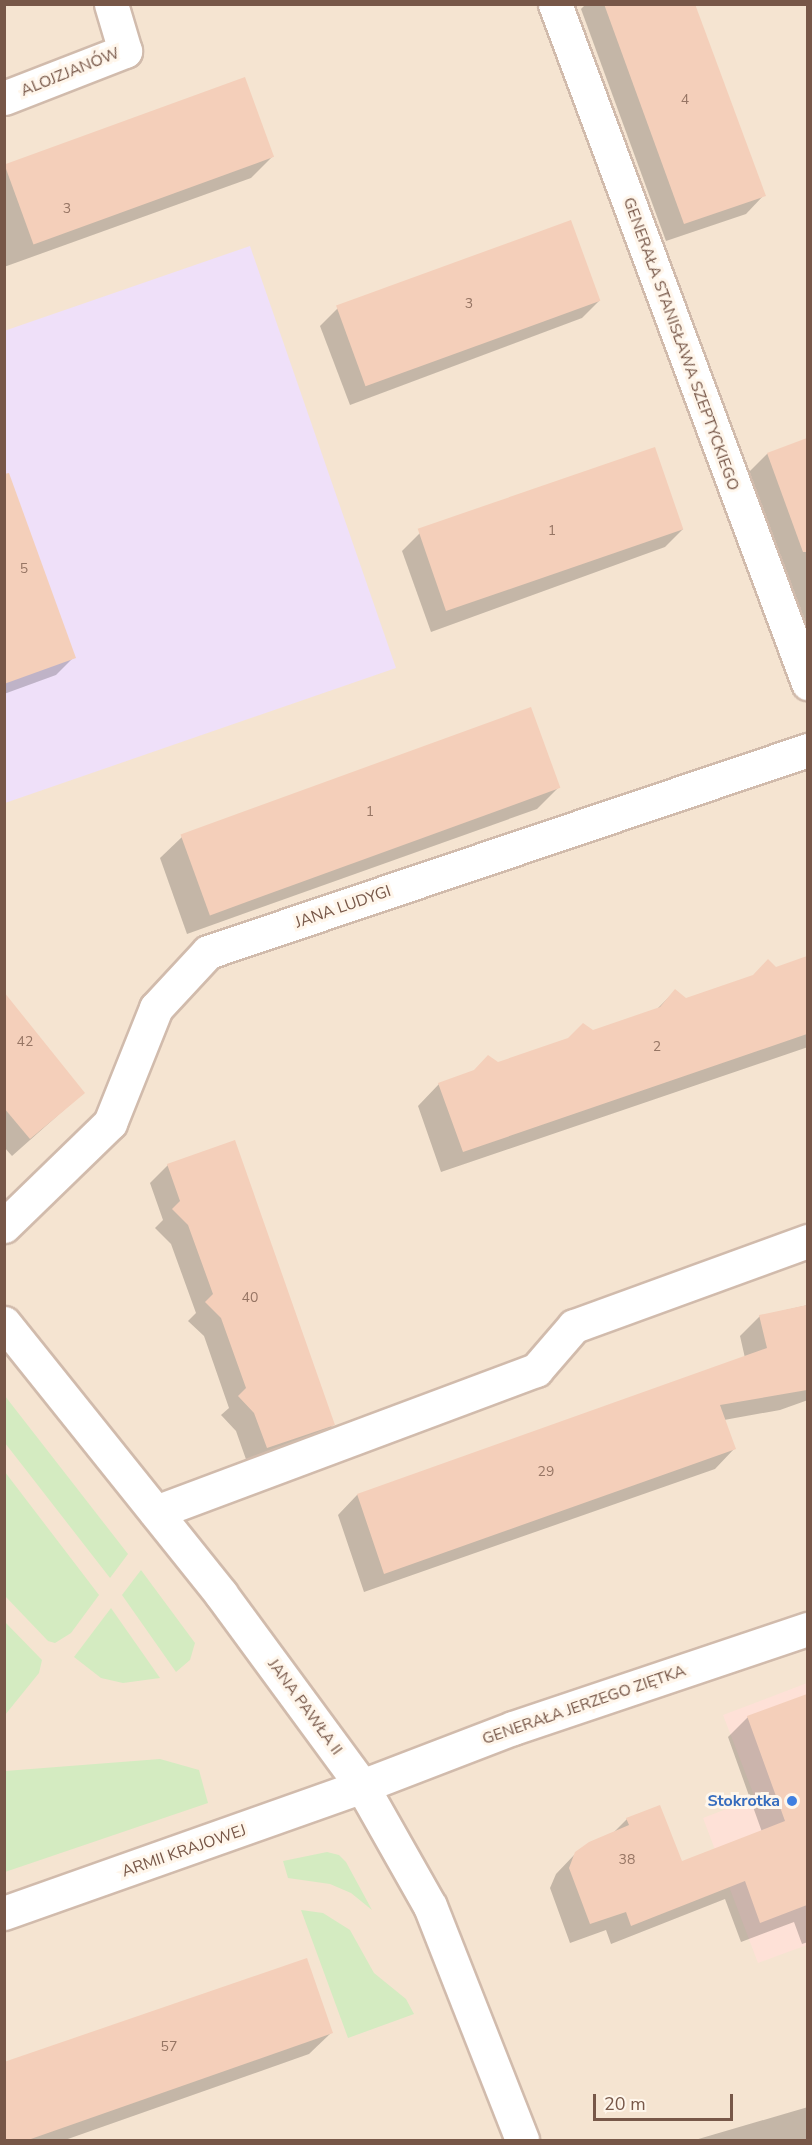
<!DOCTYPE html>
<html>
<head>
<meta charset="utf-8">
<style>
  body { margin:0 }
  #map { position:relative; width:812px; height:2145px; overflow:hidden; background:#fdf2e3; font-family:"Nunito Sans",sans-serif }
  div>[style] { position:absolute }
  .residential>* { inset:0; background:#f5e4d1; transform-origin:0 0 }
  .commercial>* { inset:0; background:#fee1d7 }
  .education>* { inset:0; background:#efe0f9 }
  .green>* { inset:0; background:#d4ebc1 }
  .shadow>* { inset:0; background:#0003 }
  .building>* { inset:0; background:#f4cfba; transform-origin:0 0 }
  .roads { filter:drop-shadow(2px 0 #d1bbac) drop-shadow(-2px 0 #d1bbac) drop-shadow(0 2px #d1bbac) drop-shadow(0 -2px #d1bbac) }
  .street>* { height:33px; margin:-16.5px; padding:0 16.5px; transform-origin:16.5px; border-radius:16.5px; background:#fff }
  .secondary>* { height:33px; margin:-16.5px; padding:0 16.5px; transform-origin:16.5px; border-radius:16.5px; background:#fff }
  .dots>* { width:16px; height:16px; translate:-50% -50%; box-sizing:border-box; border:3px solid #fff6eb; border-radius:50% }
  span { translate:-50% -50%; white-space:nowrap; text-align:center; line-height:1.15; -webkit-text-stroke:6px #fff6eb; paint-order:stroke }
  .number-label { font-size:14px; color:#967564 }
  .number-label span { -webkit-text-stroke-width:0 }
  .street-label { font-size:16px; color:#775748 }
  .shop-label { font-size:16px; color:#366cbe; font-weight:700 }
  .right { translate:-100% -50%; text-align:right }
  .frame { position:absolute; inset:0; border:6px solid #775748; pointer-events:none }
  .scale { position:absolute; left:593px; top:2094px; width:140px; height:27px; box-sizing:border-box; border:3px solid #775748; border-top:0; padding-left:8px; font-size:18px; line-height:21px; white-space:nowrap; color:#775748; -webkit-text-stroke:4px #fff6eb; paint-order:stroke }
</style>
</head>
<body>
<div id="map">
  <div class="residential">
    <i style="left:5px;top:5px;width:802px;height:2135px"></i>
  </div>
  <div class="commercial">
    <i style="clip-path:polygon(807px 1683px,807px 1945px,758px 1963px,703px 1818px,755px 1798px,723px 1715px)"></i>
  </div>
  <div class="education">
    <i style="clip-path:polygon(250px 246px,396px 668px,5px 803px,4px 331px)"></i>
  </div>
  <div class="green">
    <i style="clip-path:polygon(5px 1396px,128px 1554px,110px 1578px,5px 1443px)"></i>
    <i style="clip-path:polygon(5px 1472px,99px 1595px,71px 1633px,55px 1643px,48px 1641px,5px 1596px)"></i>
    <i style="clip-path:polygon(141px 1570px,195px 1643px,190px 1660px,176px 1672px,122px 1595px)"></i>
    <i style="clip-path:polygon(111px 1608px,160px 1678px,123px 1683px,101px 1678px,74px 1657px)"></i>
    <i style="clip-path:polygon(5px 1622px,42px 1660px,39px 1673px,5px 1715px)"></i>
    <i style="clip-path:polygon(160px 1759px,199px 1770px,208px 1803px,5px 1872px,5px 1771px)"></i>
    <i style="clip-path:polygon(327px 1852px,339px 1855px,346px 1862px,372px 1910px,351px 1893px,330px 1884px,288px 1878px,283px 1861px)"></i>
    <i style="clip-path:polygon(301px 1910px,323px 1913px,350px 1930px,374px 1973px,406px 1999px,414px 2014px,348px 2038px)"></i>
  </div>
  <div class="shadow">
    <i style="clip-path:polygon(586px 4px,694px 4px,764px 195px,746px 214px,666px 241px,581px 9px)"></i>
    <i style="clip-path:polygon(272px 157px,251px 178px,4px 267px,4px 165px)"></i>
    <i style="clip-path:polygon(600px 300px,582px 318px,350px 405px,320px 326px,338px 308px)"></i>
    <i style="clip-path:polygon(808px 439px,808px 631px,749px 472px,767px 454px)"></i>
    <i style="clip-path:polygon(4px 482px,74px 657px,56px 675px,4px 694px)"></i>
    <i style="clip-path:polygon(683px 529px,665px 547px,431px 632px,402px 551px,420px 533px)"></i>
    <i style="clip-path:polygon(559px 787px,537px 809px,187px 934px,160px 858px,182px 837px)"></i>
    <i style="clip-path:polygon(808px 958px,808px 1047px,441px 1172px,418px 1106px,439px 1084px,656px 1010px,675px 991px,686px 1000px)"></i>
    <i style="clip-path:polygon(4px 994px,83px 1093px,12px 1156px,4px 1147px)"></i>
    <i style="clip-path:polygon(168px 1165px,333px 1425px,315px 1443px,248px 1465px,236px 1431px,221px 1415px,229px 1408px,204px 1336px,188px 1321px,196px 1313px,171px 1244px,155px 1228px,163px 1220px,150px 1183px)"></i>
    <i style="clip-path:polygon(808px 1305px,808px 1400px,780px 1410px,724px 1420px,734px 1449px,715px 1469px,364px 1592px,338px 1515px,357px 1495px,745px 1358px,740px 1336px,760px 1316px)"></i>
    <i style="clip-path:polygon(808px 1696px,808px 1942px,802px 1944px,794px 1922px,741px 1942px,725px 1899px,611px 1944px,606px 1930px,570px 1943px,550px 1888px,556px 1874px,576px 1853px,613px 1833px,627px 1819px,681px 1863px,762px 1832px,728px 1737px,748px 1717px)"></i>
    <i style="clip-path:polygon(331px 2033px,309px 2054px,65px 2140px,4px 2140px,4px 2063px)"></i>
    <i style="clip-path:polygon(808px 2107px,808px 2140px,694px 2140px,695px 2140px)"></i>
  </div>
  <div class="building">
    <i style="clip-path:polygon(604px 4px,695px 4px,766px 196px,684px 224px)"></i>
    <i style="left:245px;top:77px;width:85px;height:256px;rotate:70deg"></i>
    <i style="left:571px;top:220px;width:86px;height:250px;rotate:70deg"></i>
    <i style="clip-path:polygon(807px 438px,807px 552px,803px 552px,767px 453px)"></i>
    <i style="left:655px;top:447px;width:87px;height:251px;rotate:71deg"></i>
    <i style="clip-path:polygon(9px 473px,76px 658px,4px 684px,4px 474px)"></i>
    <i style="left:531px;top:707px;width:86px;height:373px;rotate:70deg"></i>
    <i style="clip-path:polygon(807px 956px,807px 1034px,463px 1152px,438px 1083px,474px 1070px,488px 1055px,498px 1062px,568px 1038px,583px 1023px,593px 1030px,660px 1007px,675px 989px,686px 998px,753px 975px,768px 959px,776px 967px)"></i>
    <i style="clip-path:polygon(4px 992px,85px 1093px,30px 1139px,4px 1108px)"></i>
    <i style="clip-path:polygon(235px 1140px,335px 1425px,267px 1448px,254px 1413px,238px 1396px,246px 1388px,221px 1318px,205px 1302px,213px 1294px,188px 1225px,172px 1209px,180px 1201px,167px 1164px)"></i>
    <i style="clip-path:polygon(807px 1305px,807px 1390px,720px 1405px,736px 1449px,384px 1574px,357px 1494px,767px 1348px,759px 1315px)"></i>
    <i style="clip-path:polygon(807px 1694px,807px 1905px,760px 1923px,745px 1881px,631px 1926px,626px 1912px,590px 1924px,569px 1868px,575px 1852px,589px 1842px,629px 1825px,626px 1818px,660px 1805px,682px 1861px,785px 1821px,747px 1716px)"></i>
    <i style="clip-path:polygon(307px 1958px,333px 2033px,28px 2140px,4px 2140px,4px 2062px)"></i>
  </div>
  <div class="roads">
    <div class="street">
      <i style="left:555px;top:4px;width:725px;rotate:69.56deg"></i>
      <i style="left:4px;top:98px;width:130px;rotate:-21.2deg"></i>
      <i style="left:125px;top:51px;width:49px;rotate:-106.6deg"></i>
      <i style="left:4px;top:1226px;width:148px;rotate:-44.2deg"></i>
      <i style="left:110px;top:1123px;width:124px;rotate:-68.2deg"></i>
      <i style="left:156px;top:1008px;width:76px;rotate:-47.1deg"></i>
      <i style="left:208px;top:952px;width:633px;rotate:-18.61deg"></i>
      <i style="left:156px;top:1512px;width:406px;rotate:-20.5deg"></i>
      <i style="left:536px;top:1370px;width:58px;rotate:-49.2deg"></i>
      <i style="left:574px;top:1326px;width:249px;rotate:-20deg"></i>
      <i style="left:4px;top:1913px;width:380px;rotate:-19.5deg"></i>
    </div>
    <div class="secondary">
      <i style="left:4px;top:1323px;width:347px;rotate:51.3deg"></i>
      <i style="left:221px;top:1594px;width:238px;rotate:53.7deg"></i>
      <i style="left:362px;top:1786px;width:138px;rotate:60.5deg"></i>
      <i style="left:430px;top:1906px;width:251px;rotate:68.5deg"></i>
      <i style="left:362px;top:1786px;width:162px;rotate:-21deg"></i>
      <i style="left:513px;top:1728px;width:311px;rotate:-18.6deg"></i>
    </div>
  </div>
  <div class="dots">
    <i style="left:792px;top:1801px;background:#3f7fe0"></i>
  </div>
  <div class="number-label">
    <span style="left:685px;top:100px">4</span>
    <span style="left:67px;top:209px">3</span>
    <span style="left:469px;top:304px">3</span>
    <span style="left:552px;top:531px">1</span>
    <span style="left:24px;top:569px">5</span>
    <span style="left:370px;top:812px">1</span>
    <span style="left:25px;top:1042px">42</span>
    <span style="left:657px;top:1047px">2</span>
    <span style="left:250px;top:1298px">40</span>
    <span style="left:546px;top:1472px">29</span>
    <span style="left:627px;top:1860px">38</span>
    <span style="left:169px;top:2047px">57</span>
  </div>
  <div class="street-label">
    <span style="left:70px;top:72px;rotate:-22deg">ALOJZJANÓW</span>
    <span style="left:681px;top:344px;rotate:70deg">GENERAŁA STANISŁAWA SZEPTYCKIEGO</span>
    <span style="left:343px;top:907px;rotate:-19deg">JANA LUDYGI</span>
    <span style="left:584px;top:1705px;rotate:-19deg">GENERAŁA JERZEGO ZIĘTKA</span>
    <span style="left:305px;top:1707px;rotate:54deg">JANA PAWŁA II</span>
    <span style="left:184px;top:1851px;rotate:-19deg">ARMII KRAJOWEJ</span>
  </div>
  <div class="shop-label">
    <span class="right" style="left:780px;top:1801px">Stokrotka</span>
  </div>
  <div class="frame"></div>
  <div class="scale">20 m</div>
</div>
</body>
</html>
